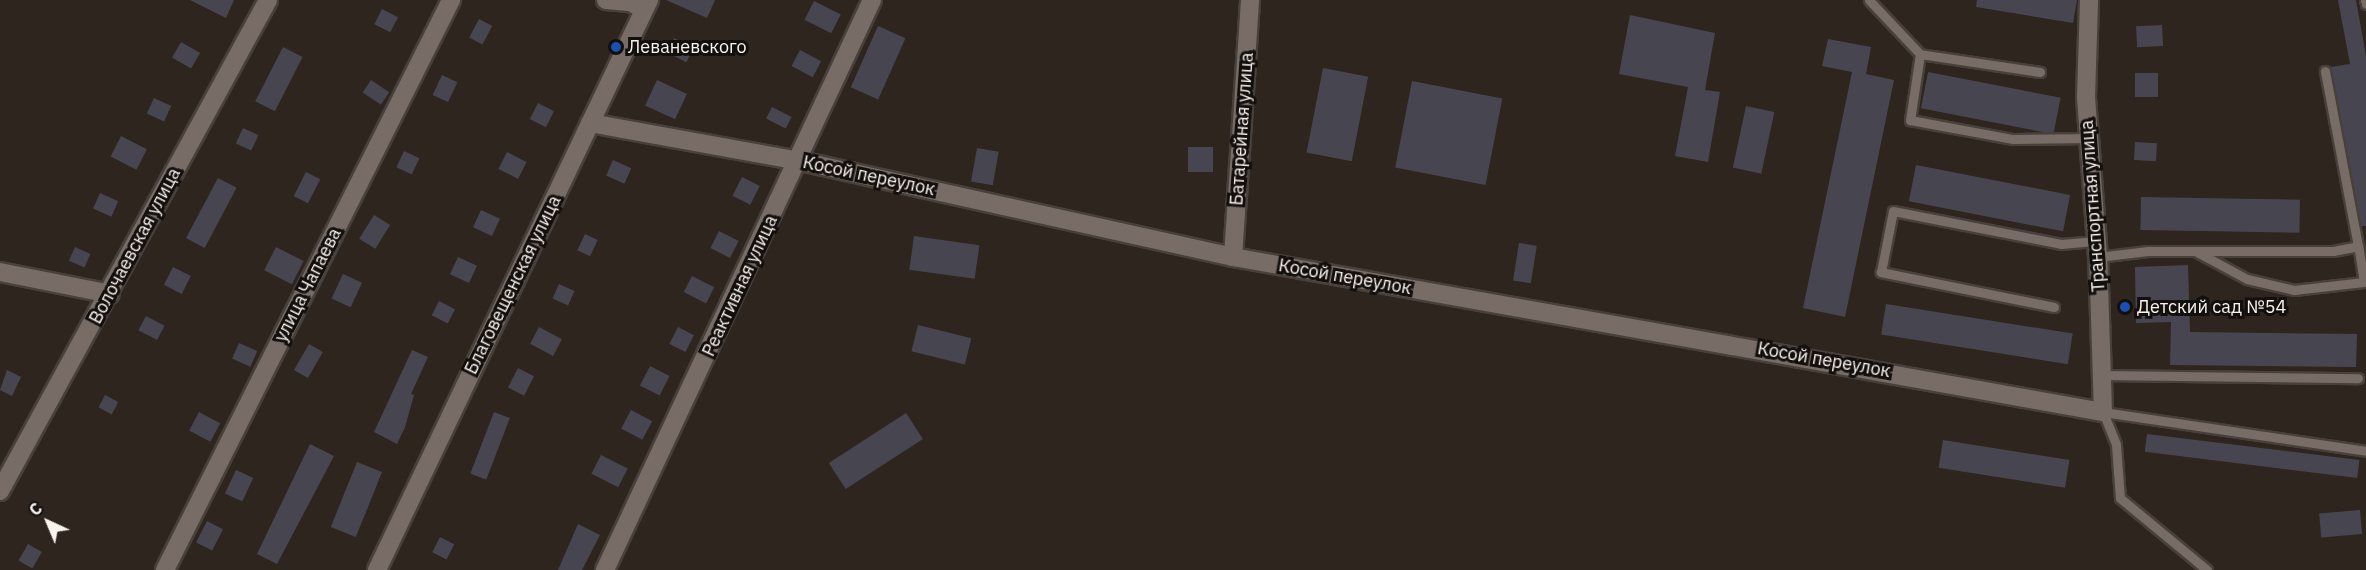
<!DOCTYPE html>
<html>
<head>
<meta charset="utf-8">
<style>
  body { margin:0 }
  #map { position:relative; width:2366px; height:570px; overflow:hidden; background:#2e251f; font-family:"IBM Plex Sans",sans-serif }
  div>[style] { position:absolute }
  .building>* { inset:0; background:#474650; transform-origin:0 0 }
  .roads { filter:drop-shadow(2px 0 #48403b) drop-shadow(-2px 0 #48403b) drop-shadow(0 2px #48403b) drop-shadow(0 -2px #48403b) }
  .lane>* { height:9px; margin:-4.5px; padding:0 4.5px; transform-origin:4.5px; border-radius:4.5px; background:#776d66 }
  .street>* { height:18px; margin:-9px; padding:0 9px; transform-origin:9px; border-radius:9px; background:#776d66 }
  .dots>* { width:16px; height:16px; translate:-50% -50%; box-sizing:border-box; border:3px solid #130f0d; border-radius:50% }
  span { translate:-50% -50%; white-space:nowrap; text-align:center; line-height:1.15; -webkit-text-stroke:6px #130f0d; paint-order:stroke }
  .poi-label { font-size:18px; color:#f9f3ee }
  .left { translate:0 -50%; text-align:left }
  .street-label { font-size:18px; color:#f9f3ee }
  .north { position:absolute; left:18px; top:492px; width:60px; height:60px; -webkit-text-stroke:4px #130f0d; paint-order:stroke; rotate:316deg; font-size:16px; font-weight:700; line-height:24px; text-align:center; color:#f9f3ee }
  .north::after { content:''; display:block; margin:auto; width:21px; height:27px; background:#f9f3ee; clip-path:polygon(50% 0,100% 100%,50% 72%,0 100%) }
</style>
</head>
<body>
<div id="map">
  <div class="building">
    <i style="clip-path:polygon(190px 0,234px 0,226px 18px)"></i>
    <i style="clip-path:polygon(666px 0,715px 0,707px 18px)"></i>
    <i style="clip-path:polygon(1977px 0,2077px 0,2073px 23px,1976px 7px)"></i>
    <i style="clip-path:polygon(2338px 0,2356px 0,2366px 56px,2366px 226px,2361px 226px,2331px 67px,2350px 64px)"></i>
    <i style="left:814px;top:1px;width:30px;height:21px;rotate:27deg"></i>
    <i style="left:382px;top:9px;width:18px;height:17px;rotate:27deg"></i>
    <i style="clip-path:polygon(1630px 15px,1715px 33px,1705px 90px,1720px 92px,1708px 162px,1675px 156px,1688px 87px,1619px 74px)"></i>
    <i style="left:479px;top:19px;width:15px;height:21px;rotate:28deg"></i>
    <i style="left:2162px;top:25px;width:21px;height:26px;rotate:87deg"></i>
    <i style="left:878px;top:26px;width:30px;height:67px;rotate:24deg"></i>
    <i style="left:674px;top:38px;width:22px;height:16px;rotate:27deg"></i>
    <i style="clip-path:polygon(1828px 39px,1871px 47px,1866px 74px,1894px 80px,1845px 317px,1803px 308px,1852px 72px,1822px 66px)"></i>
    <i style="left:181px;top:42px;width:22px;height:18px;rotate:30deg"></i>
    <i style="left:283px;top:47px;width:22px;height:61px;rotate:27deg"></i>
    <i style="left:800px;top:50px;width:24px;height:18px;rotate:28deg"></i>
    <i style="left:1323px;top:68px;width:46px;height:86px;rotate:11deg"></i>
    <i style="left:1928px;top:72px;width:135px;height:37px;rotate:11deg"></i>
    <i style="left:2158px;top:73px;width:24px;height:23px;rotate:90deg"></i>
    <i style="left:442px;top:75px;width:17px;height:22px;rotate:25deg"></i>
    <i style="left:371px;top:80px;width:22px;height:15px;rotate:34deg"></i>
    <i style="left:657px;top:80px;width:33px;height:28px;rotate:25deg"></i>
    <i style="left:1412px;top:81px;width:92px;height:88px;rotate:11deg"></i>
    <i style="left:154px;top:98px;width:19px;height:17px;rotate:25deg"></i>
    <i style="left:538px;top:103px;width:18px;height:18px;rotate:27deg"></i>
    <i style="left:1746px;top:106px;width:29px;height:63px;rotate:12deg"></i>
    <i style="left:772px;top:107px;width:22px;height:13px;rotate:27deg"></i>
    <i style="left:243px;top:128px;width:17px;height:17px;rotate:25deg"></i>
    <i style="left:121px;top:136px;width:29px;height:23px;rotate:27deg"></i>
    <i style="left:2135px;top:142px;width:22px;height:18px;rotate:3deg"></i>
    <i style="left:1188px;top:147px;width:25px;height:25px"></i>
    <i style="left:977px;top:148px;width:22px;height:34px;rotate:10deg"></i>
    <i style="left:404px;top:151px;width:17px;height:18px;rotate:25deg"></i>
    <i style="left:507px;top:152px;width:22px;height:19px;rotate:27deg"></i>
    <i style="left:613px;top:160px;width:20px;height:17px;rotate:24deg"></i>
    <i style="left:1916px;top:165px;width:157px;height:37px;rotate:11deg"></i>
    <i style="left:306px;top:172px;width:16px;height:27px;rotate:27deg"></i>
    <i style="left:742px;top:177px;width:20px;height:21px;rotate:27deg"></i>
    <i style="left:218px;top:178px;width:21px;height:68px;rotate:28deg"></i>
    <i style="left:100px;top:193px;width:20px;height:17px;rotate:24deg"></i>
    <i style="left:2141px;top:197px;width:159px;height:33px;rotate:1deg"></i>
    <i style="left:481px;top:210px;width:21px;height:19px;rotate:25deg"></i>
    <i style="left:374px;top:215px;width:19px;height:28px;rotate:32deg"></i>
    <i style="left:719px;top:231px;width:22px;height:19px;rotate:27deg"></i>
    <i style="left:585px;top:234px;width:14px;height:18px;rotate:25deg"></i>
    <i style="left:914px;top:236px;width:66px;height:34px;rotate:8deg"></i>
    <i style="left:1519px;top:243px;width:18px;height:38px;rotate:9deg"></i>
    <i style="left:75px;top:247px;width:17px;height:15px;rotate:24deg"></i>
    <i style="left:276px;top:247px;width:31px;height:26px;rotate:27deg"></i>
    <i style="left:458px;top:257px;width:21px;height:19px;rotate:25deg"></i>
    <i style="clip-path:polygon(2188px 265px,2190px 332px,2357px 334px,2356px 367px,2170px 365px,2171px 322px,2136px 323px,2135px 267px)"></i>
    <i style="left:173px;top:267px;width:20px;height:20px;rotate:27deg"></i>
    <i style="left:343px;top:274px;width:21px;height:27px;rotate:25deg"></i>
    <i style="left:692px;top:276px;width:25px;height:18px;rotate:27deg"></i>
    <i style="left:559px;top:284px;width:17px;height:16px;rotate:24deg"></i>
    <i style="left:439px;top:301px;width:18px;height:16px;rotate:27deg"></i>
    <i style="left:1886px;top:304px;width:189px;height:31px;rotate:9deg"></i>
    <i style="left:146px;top:316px;width:21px;height:16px;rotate:28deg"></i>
    <i style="left:918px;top:325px;width:55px;height:27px;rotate:14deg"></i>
    <i style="left:539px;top:327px;width:26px;height:19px;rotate:28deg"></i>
    <i style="left:678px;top:327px;width:18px;height:19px;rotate:27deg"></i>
    <i style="left:239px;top:343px;width:20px;height:17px;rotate:24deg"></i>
    <i style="left:309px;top:344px;width:16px;height:30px;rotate:30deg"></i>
    <i style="clip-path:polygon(412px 350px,428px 357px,411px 394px,414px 395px,405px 427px,397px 444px,374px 432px)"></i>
    <i style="left:650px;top:366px;width:22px;height:22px;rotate:27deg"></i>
    <i style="left:518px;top:368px;width:18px;height:22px;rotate:27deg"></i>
    <i style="clip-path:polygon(7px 370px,21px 377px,12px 396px,0 390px)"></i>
    <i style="left:105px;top:395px;width:15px;height:14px;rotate:28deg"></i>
    <i style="left:631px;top:410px;width:24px;height:21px;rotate:28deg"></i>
    <i style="left:199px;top:412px;width:24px;height:21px;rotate:28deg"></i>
    <i style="left:494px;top:412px;width:17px;height:66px;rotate:21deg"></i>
    <i style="left:906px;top:413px;width:31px;height:92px;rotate:57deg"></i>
    <i style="left:2147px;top:434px;width:214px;height:18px;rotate:7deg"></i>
    <i style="left:1943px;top:440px;width:128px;height:28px;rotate:9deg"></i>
    <i style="clip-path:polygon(310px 444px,334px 456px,277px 564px,257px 554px)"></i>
    <i style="left:601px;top:455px;width:30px;height:21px;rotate:27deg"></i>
    <i style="left:357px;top:462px;width:27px;height:70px;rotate:22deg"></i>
    <i style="left:236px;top:470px;width:19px;height:26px;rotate:25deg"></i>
    <i style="left:2360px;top:510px;width:24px;height:41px;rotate:85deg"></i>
    <i style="left:207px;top:521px;width:18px;height:24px;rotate:27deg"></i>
    <i style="clip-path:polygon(578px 524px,600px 535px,582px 570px,558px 570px)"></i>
    <i style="left:440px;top:537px;width:16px;height:17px;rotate:27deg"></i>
    <i style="left:28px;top:544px;width:16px;height:19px;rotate:30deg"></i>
  </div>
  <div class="roads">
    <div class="lane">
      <i style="left:1869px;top:0;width:74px;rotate:46.6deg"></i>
      <i style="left:2365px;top:0;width:4px;rotate:76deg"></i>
      <i style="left:2040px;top:72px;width:121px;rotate:-171.5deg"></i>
      <i style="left:1920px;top:54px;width:67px;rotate:98.6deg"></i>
      <i style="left:1910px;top:120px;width:105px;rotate:10.5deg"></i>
      <i style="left:2013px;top:139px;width:76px;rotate:-0.8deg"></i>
      <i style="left:2197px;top:252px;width:57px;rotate:28.4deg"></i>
      <i style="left:2247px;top:279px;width:48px;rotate:13.2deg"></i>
      <i style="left:2294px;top:290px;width:70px;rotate:-6.5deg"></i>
      <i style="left:2364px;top:282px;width:36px;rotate:-99deg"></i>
      <i style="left:2098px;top:257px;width:50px;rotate:-6.8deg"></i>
      <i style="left:2148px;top:251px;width:185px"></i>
      <i style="left:2333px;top:251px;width:25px;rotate:-11deg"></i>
      <i style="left:2358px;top:246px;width:178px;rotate:-100.7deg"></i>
      <i style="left:2054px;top:307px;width:177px;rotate:-168.6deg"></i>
      <i style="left:1881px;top:272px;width:62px;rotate:-78.9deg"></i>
      <i style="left:1893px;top:211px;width:171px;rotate:11.1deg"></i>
      <i style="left:2061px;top:244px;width:36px;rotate:-5deg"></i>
      <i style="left:2101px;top:375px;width:257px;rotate:0.7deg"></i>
      <i style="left:2103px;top:412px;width:266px;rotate:8.4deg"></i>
      <i style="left:2103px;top:412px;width:35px;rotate:68deg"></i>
      <i style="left:2116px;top:445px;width:53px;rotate:85.7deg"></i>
      <i style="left:2120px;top:498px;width:113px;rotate:39.6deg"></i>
    </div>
    <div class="street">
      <i style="left:606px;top:0;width:25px;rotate:5deg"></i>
      <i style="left:631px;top:2px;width:15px;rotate:32deg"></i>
      <i style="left:590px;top:123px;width:213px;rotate:10.3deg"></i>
      <i style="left:800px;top:161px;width:444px;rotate:12.5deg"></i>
      <i style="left:1233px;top:257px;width:884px;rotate:10.1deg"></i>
      <i style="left:2103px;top:412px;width:155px;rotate:-91.8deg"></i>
      <i style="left:2098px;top:257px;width:160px;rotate:-94.3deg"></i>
      <i style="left:2086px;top:97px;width:97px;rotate:-88.2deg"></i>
      <i style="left:1233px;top:257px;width:258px;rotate:-86.2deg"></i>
      <i style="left:0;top:272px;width:112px;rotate:11.3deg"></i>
      <i style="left:0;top:491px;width:559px;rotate:-61.37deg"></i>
      <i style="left:165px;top:570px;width:638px;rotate:-63.35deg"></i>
      <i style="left:377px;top:570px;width:632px;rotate:-64.49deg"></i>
      <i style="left:605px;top:570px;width:629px;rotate:-64.9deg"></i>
    </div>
  </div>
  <div class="dots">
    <i style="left:616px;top:47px;background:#1a4fb4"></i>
    <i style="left:2125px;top:307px;background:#1a4fb4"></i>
  </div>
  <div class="poi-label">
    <span class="left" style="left:628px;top:47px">Леваневского</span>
    <span class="left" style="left:2137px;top:307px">Детский сад №54</span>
  </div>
  <div class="street-label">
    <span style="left:1242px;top:129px;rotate:-86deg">Батарейная улица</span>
    <span style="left:869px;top:176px;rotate:12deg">Косой переулок</span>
    <span style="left:2093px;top:206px;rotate:-94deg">Транспортная улица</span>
    <span style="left:135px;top:246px;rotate:-62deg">Волочаевская улица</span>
    <span style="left:1345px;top:277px;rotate:10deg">Косой переулок</span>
    <span style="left:308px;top:285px;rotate:-63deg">улица Чапаева</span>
    <span style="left:513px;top:285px;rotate:-64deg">Благовещенская улица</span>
    <span style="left:740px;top:286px;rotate:-65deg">Реактивная улица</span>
    <span style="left:1824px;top:360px;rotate:10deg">Косой переулок</span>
  </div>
  <div class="north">С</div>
</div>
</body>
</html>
